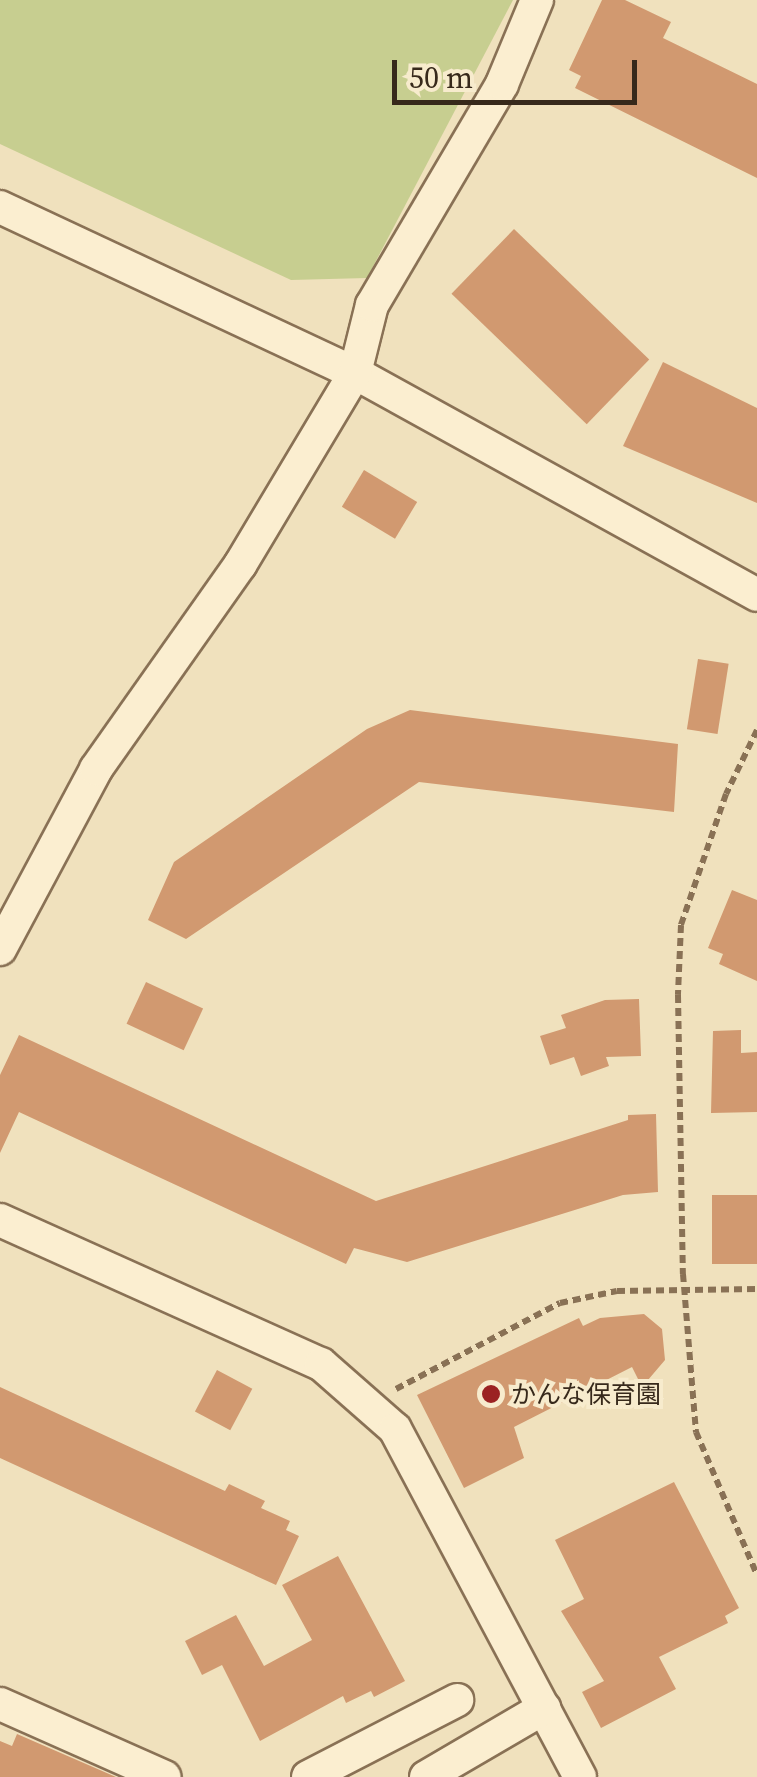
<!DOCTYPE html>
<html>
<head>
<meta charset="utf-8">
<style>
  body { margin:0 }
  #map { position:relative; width:757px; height:1777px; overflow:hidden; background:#f0e1bd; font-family:"Source Serif 4","Noto Sans JP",serif }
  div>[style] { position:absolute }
  .green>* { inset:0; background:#c7ce90 }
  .building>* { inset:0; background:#d19970; transform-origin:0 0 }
  .path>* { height:6px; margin-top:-3px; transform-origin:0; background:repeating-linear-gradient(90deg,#897155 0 8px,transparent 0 13px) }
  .roads { filter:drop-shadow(2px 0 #897155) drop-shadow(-2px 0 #897155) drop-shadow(0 2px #897155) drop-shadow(0 -2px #897155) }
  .minor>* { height:32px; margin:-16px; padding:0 16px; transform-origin:16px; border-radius:16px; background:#fbeed0 }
  .dots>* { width:28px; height:28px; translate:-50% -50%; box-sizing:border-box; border:5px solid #f7ebcd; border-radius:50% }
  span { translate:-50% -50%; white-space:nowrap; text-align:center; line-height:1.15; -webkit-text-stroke:8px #f7ebcd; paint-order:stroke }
  .poi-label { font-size:25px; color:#37291b }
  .left { translate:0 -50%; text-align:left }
  .scale { position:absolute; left:392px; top:60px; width:245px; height:45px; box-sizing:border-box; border:5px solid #37291b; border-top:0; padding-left:12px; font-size:30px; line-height:35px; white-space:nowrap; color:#37291b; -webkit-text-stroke:8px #f7ebcd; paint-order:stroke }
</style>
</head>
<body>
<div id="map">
  <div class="green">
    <i style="clip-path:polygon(0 0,513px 0,367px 278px,291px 280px,0 144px)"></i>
  </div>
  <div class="building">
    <i style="clip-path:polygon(602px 0,625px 0,671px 22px,663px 38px,757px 84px,757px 178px,575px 88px,581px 76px,569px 70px)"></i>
    <i style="left:514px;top:229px;width:188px;height:90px;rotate:44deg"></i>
    <i style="clip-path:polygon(663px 362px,757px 408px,757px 503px,623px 446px)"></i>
    <i style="left:364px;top:470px;width:62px;height:43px;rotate:31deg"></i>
    <i style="left:698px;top:659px;width:31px;height:71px;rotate:9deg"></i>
    <i style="clip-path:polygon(410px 710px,678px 744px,674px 812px,419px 782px,186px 939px,148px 920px,174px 862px,367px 729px)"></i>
    <i style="clip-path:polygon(732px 890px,757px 900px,757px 981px,719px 964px,723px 954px,708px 948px)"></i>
    <i style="left:146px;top:982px;width:63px;height:46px;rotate:25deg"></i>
    <i style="clip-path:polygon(639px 999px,641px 1056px,606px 1057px,609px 1066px,581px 1076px,574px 1057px,550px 1065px,540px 1036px,566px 1028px,561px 1015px,605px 1000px)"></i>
    <i style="clip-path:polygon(741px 1030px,741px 1053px,757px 1052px,757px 1112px,711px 1113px,713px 1031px)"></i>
    <i style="clip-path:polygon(19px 1035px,376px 1201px,628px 1120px,628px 1115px,656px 1114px,658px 1192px,623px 1195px,407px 1262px,354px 1248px,346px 1264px,19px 1112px,0 1153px,0 1075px)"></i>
    <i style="left:757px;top:1195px;width:69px;height:45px;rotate:90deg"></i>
    <i style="clip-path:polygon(644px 1314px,662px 1329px,665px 1360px,642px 1387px,632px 1367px,514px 1427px,524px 1458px,464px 1488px,417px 1395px,579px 1318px,583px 1326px,600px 1318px)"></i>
    <i style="left:217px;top:1370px;width:40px;height:47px;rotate:28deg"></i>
    <i style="clip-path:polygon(0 1387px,225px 1491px,229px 1484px,265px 1501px,261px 1508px,290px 1521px,286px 1530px,299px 1536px,276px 1585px,0 1458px)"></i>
    <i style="clip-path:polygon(674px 1482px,739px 1608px,725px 1616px,728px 1623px,659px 1657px,676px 1689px,601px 1728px,582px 1692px,604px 1681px,561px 1611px,584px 1599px,555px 1540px)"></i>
    <i style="clip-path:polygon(338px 1556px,405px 1681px,374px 1697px,371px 1691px,346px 1703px,343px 1696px,260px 1741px,222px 1665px,202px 1675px,185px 1641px,236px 1615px,264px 1666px,312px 1640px,282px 1585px)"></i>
    <i style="clip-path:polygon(17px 1734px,116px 1777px,0 1777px,0 1741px,12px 1746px)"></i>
  </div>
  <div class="path">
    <i style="left:757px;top:730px;width:71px;rotate:115.8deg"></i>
    <i style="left:726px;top:794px;width:139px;rotate:109deg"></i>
    <i style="left:681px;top:925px;width:70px;rotate:92.5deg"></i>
    <i style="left:678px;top:995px;width:279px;rotate:89deg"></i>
    <i style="left:683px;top:1274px;width:159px;rotate:85.3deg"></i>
    <i style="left:696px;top:1432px;width:155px;rotate:66.9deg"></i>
    <i style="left:396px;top:1389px;width:185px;rotate:-27.7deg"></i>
    <i style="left:560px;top:1303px;width:58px;rotate:-11.9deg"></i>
    <i style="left:617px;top:1291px;width:140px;rotate:-0.8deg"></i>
  </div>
  <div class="roads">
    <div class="minor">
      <i style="left:0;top:207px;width:392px;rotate:25.1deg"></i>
      <i style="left:355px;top:373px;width:459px;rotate:28.9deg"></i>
      <i style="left:0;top:949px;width:204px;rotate:-61.9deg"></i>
      <i style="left:96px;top:769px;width:250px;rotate:-54.8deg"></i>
      <i style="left:240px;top:565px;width:224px;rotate:-59.1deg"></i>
      <i style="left:355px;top:373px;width:70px;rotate:-76deg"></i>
      <i style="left:372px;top:305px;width:256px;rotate:-59.5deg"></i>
      <i style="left:502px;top:84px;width:91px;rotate:-67.4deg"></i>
      <i style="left:0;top:1220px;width:352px;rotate:24.2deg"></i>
      <i style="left:321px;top:1364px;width:98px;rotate:41.3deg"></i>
      <i style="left:395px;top:1429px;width:394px;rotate:62deg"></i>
      <i style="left:0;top:1704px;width:180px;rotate:23.9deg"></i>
      <i style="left:308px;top:1777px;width:168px;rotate:-27.3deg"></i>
      <i style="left:426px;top:1777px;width:137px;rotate:-30.3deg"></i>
    </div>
  </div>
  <div class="dots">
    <i style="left:491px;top:1394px;background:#9b2222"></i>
  </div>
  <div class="poi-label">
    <span class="left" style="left:511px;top:1394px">かんな保育園</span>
  </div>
  <div class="scale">50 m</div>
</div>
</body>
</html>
